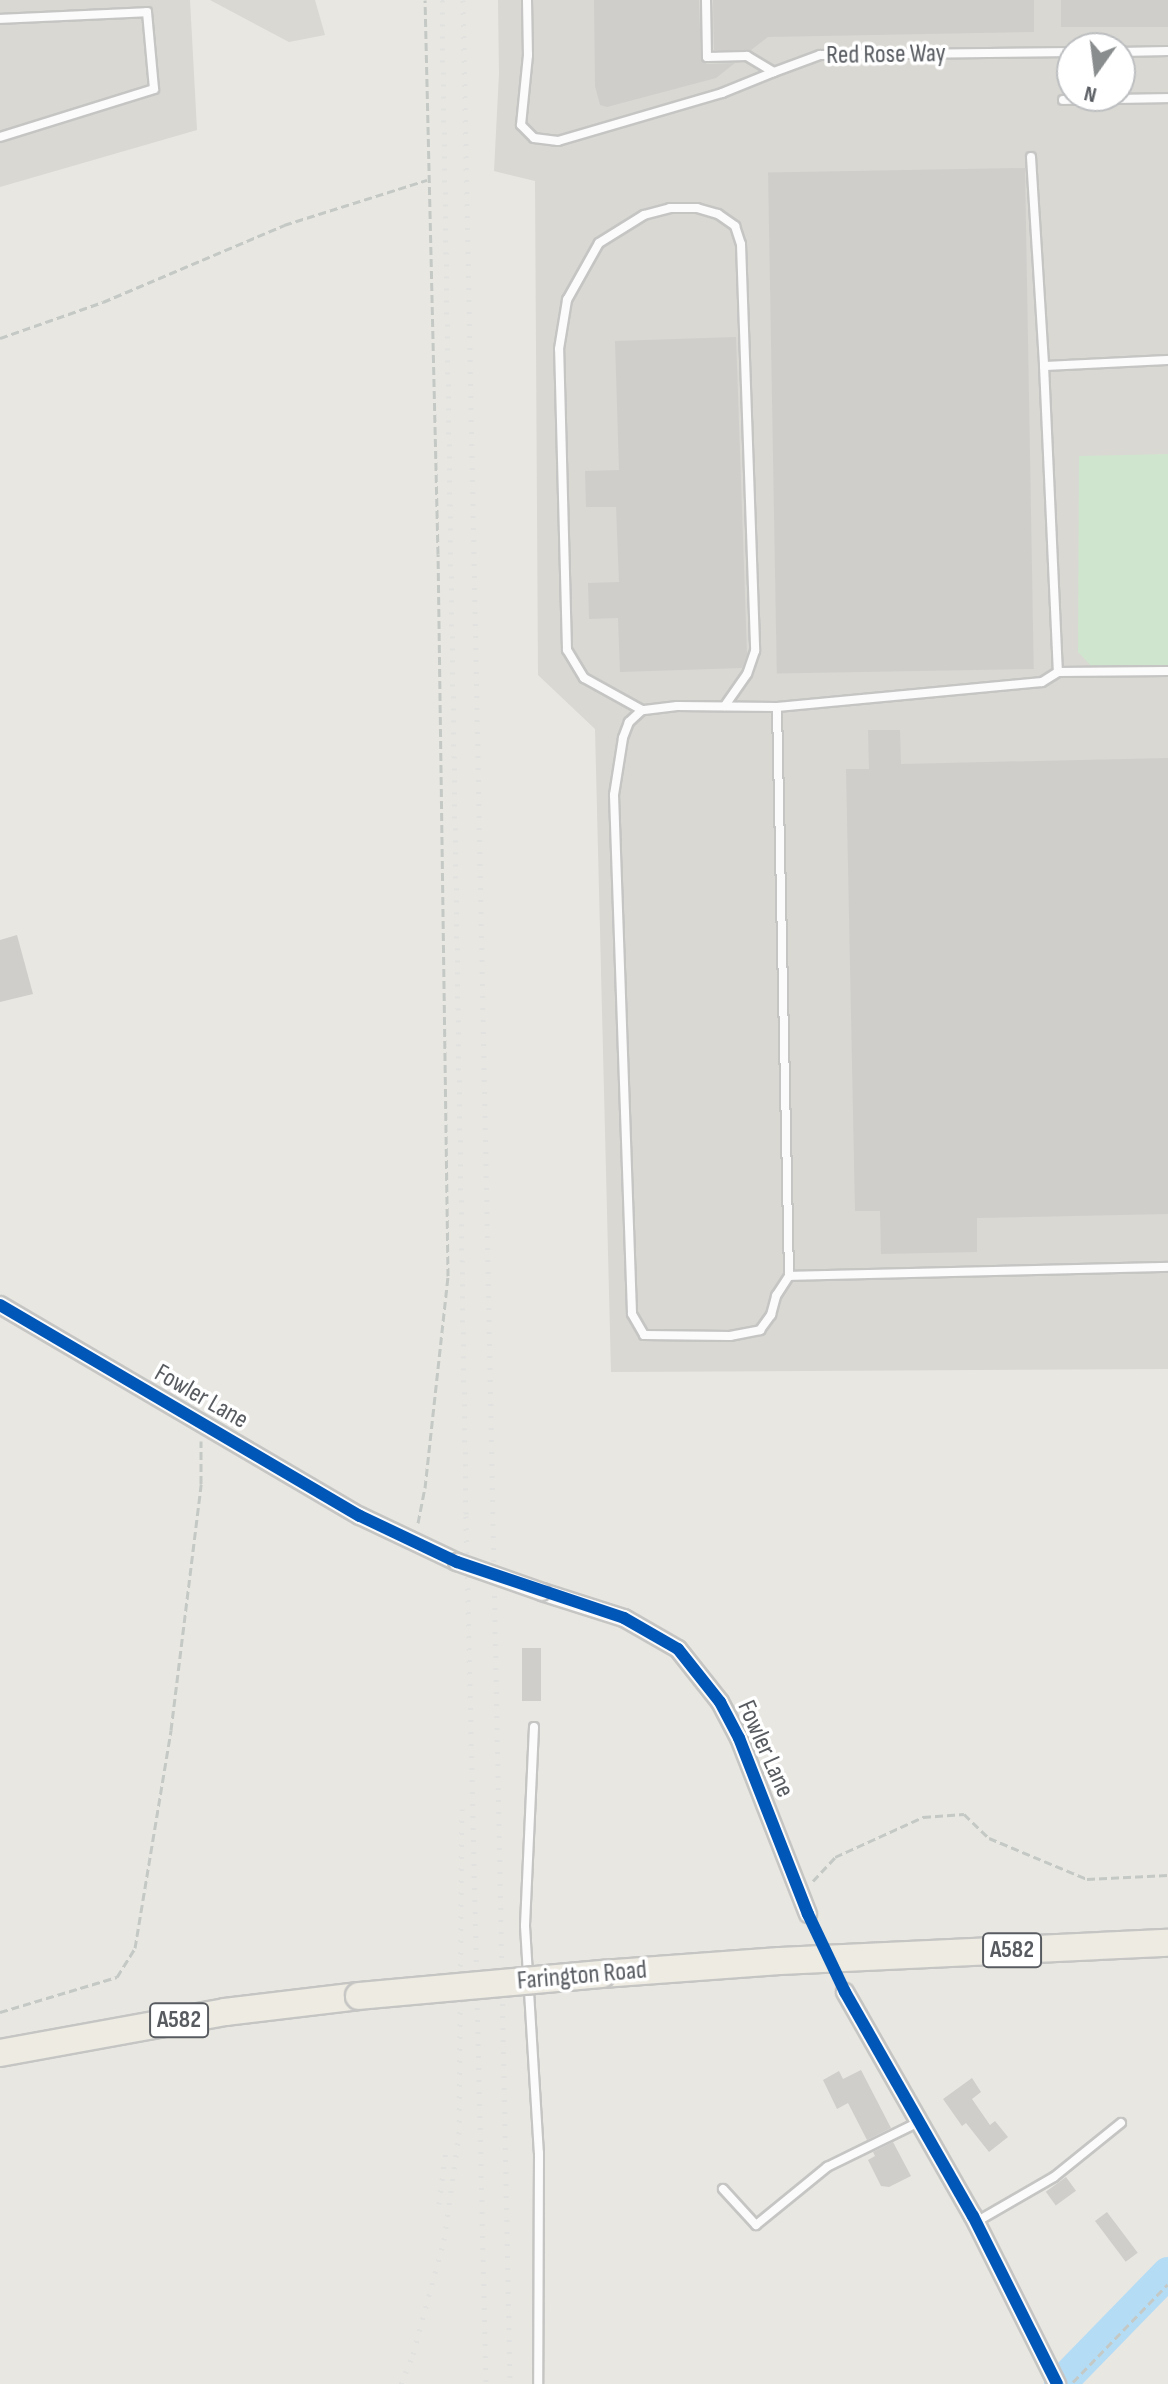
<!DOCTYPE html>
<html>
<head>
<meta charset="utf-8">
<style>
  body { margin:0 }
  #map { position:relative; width:1168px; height:2384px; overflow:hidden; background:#e8e7e2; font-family:"Sofia Sans Condensed",sans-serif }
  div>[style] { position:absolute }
  .industrial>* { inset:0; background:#d9d8d3 }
  .green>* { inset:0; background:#d0e5cd }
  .river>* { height:32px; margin:-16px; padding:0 16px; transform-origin:16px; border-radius:16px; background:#b4dcf5 }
  .building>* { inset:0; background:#cfcecb; transform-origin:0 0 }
  .path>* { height:3px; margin-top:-1.5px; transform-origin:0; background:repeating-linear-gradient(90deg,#c4c9c6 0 8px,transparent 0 12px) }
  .roads { filter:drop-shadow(2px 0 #c5c5c4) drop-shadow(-2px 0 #c5c5c4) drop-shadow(0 2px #c5c5c4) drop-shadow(0 -2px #c5c5c4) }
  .service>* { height:8px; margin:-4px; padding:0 4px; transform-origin:4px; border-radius:4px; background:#fcfbfb }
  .minor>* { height:16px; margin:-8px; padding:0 8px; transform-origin:8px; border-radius:8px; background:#fcfbfb }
  .trunk>* { height:26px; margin:-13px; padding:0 13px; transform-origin:13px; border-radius:13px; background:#eeece2 }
  .rail>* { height:5px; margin-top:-2.5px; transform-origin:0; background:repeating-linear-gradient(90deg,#e1e1e0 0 2px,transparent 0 12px) }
  .bridges { filter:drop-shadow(2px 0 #c5c5c4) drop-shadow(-2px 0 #c5c5c4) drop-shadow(0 2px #c5c5c4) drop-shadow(0 -2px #c5c5c4) }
  .minor-bridge>* { height:16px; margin:-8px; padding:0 8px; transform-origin:8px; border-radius:8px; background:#fcfbfb }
  .trunk-bridge>* { height:26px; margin:-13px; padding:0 13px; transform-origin:13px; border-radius:13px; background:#eeece2 }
  .cycleway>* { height:12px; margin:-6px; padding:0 6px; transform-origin:6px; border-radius:6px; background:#0057b8 }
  span { translate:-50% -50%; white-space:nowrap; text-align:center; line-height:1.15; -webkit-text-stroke:7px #fff; paint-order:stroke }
  .shield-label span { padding:2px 6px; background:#fff; border:2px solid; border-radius:6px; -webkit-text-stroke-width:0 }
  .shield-label { font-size:24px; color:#585c61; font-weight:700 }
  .street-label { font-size:26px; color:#585c61 }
  .north { position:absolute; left:1056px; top:32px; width:80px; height:80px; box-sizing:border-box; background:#fff; border:2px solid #bcbec0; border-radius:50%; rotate:194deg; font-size:22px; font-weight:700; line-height:32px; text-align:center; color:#585c61 }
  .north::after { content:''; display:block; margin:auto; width:28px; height:36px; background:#8a8d8e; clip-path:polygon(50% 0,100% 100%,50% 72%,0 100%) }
</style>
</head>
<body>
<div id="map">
  <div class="industrial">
    <i style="clip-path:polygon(0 0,190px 0,197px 130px,0 187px)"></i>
    <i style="clip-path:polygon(210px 0,315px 0,325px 35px,289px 42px)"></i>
    <i style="clip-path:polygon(evenodd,498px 0,1168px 0,1168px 1369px,611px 1372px,595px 729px,538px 675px,535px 181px,494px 171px,499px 74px,498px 0,1072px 48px,1120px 48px,1120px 96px,1072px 96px,1072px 48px)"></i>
  </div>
  <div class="green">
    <i style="clip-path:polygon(1168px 454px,1168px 668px,1092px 667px,1078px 652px,1079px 456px)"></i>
  </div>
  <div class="river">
    <i style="left:1060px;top:2384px;width:155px;rotate:-45.8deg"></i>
  </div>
  <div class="building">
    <i style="clip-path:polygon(594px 0,699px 0,701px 60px,707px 64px,735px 63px,716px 78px,607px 107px,600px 105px,595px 86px)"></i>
    <i style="clip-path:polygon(713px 0,1034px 0,1034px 32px,768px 37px,751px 50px,714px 50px)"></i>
    <i style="left:1061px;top:0;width:107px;height:27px"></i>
    <i style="left:1025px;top:168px;width:501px;height:257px;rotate:89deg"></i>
    <i style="clip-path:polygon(736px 337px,747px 654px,742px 668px,620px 672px,618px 618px,589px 619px,588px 583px,619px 582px,616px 507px,586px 507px,585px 471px,619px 470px,615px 341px)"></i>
    <i style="clip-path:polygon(868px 730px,900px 730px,901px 764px,1168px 758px,1168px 1214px,977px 1218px,977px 1252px,881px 1254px,880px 1211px,855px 1211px,846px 769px,869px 769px)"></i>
    <i style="clip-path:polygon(17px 935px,33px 994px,0 1002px,0 940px)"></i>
    <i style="left:522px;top:1648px;width:19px;height:53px"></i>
    <i style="clip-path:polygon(861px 2070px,891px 2128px,867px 2140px,848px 2103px,837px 2109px,823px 2080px,839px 2071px,843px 2079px)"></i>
    <i style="clip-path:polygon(972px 2078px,981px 2092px,972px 2099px,990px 2125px,995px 2121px,1008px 2137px,989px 2152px,966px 2123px,962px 2126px,943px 2099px)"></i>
    <i style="clip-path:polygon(893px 2142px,911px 2176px,889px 2187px,881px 2186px,868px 2160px,875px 2156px,873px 2152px)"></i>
    <i style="left:1066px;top:2177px;width:17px;height:25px;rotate:54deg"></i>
    <i style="left:1107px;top:2212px;width:51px;height:15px;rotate:53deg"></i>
  </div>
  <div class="path">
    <i style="left:0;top:338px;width:109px;rotate:-19.3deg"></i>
    <i style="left:103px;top:302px;width:197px;rotate:-23deg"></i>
    <i style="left:284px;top:225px;width:150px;rotate:-17.5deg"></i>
    <i style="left:418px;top:1523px;width:36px;rotate:-79deg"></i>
    <i style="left:425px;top:1488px;width:213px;rotate:-83.8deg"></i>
    <i style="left:448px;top:1276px;width:722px;rotate:-90.79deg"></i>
    <i style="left:438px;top:554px;width:554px;rotate:-91.34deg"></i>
    <i style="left:813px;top:1881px;width:33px;rotate:-47deg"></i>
    <i style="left:835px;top:1857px;width:97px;rotate:-24.4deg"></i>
    <i style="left:923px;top:1817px;width:41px;rotate:-4.2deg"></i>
    <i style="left:964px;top:1814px;width:35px;rotate:44deg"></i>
    <i style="left:989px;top:1838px;width:106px;rotate:22.7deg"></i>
    <i style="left:1087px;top:1879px;width:81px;rotate:-2.8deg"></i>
    <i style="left:0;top:2012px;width:122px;rotate:-16.7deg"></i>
    <i style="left:117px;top:1977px;width:34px;rotate:-58deg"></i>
    <i style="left:135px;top:1948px;width:221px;rotate:-80.6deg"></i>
    <i style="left:171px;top:1730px;width:248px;rotate:-83deg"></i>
    <i style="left:201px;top:1484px;width:43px;rotate:-90deg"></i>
    <i style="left:1073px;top:2382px;width:136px;rotate:-45.9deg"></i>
  </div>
  <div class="roads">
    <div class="service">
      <i style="left:527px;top:0;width:55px;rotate:89deg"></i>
      <i style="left:528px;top:55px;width:70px;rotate:95.7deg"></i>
      <i style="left:521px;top:125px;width:18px;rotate:45deg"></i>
      <i style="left:534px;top:138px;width:24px;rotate:7deg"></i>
      <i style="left:558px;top:141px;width:171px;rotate:-16.3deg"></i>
      <i style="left:722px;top:93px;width:56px;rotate:-22deg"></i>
      <i style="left:706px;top:0;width:57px;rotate:89deg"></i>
      <i style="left:707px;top:57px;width:40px;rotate:-1.4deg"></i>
      <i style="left:747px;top:56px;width:31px;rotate:31deg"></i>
      <i style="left:774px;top:72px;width:49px;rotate:-20.3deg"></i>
      <i style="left:820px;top:55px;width:252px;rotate:-0.7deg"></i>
      <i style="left:0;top:19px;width:147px;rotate:-2.7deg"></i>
      <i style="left:147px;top:12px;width:77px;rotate:84.8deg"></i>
      <i style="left:154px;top:89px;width:161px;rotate:162.7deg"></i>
      <i style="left:1120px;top:52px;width:48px;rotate:-1.2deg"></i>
      <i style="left:1063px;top:100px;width:105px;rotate:-1.1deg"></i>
      <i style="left:1031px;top:157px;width:209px;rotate:86.4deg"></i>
      <i style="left:1168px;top:360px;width:124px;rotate:177.2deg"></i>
      <i style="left:1044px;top:366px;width:306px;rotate:87.4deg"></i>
      <i style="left:1058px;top:672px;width:110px;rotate:-0.5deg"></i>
      <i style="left:1058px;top:672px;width:19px;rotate:148deg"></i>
      <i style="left:1042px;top:682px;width:266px;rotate:174.6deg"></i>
      <i style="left:777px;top:707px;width:569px;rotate:88.79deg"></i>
      <i style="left:789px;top:1276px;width:379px;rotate:-1.4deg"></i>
      <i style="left:777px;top:707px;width:100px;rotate:-179.4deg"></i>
      <i style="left:677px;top:706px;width:35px;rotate:173deg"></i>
      <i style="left:642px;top:710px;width:18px;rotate:137deg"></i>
      <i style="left:629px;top:722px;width:17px;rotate:111deg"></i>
      <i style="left:623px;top:738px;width:58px;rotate:99deg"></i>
      <i style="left:614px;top:795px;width:519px;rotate:88.01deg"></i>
      <i style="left:632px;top:1314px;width:24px;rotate:60deg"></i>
      <i style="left:644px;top:1335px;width:86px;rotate:0.7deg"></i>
      <i style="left:730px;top:1336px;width:31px;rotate:-11deg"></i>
      <i style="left:760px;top:1330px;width:19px;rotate:-54deg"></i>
      <i style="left:771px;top:1315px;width:20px;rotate:-75deg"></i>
      <i style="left:776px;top:1296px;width:24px;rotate:-57deg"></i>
      <i style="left:642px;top:710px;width:66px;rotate:-151.1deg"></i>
      <i style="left:584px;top:678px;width:33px;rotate:-121deg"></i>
      <i style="left:567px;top:650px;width:301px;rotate:-91.5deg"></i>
      <i style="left:559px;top:349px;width:50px;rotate:-80.7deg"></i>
      <i style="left:567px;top:300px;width:65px;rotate:-60.7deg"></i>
      <i style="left:599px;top:243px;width:53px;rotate:-31.9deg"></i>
      <i style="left:644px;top:215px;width:27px;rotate:-15deg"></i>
      <i style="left:670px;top:208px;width:27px"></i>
      <i style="left:697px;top:208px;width:22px;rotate:16deg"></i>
      <i style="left:718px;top:214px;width:21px;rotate:35deg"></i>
      <i style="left:735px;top:226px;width:19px;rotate:72deg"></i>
      <i style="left:741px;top:244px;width:407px;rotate:88deg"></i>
      <i style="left:755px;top:651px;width:24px;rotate:109deg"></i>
      <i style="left:747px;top:674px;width:39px;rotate:125deg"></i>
      <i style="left:534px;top:1727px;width:199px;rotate:92.6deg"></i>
      <i style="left:525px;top:1926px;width:227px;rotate:86.5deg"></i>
      <i style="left:539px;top:2153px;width:231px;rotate:90.2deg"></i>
      <i style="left:723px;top:2189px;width:49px;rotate:47.5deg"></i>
      <i style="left:756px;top:2225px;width:92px;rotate:-39.2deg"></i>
      <i style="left:827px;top:2167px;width:102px;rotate:-26.1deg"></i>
      <i style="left:976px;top:2222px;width:90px;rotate:-30deg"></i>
      <i style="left:1054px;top:2177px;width:86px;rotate:-38.9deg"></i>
    </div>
    <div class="minor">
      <i style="left:0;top:1305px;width:417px;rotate:30.4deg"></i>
      <i style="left:360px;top:1516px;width:107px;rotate:25.4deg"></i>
      <i style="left:542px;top:1592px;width:86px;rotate:17.6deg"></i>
      <i style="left:624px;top:1618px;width:62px;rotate:29.9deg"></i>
      <i style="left:678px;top:1649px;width:68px;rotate:51.6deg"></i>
      <i style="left:720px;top:1702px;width:41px;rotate:62.2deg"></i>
      <i style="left:739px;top:1738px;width:189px;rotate:68.6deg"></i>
      <i style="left:845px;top:1992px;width:258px;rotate:60.3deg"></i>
      <i style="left:973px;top:2216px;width:188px;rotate:63.4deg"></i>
    </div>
    <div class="trunk">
      <i style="left:602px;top:1974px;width:178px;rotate:-4.2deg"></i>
      <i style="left:780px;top:1961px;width:388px;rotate:-2.7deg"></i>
      <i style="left:0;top:2053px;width:229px;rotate:-10.3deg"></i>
      <i style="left:225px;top:2012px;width:135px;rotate:-6.8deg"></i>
    </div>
  </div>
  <div class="rail">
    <i style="left:442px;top:0;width:1516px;rotate:89.09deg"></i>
    <i style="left:466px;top:1516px;width:868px;rotate:88.68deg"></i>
    <i style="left:463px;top:0;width:2384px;rotate:88.87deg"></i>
    <i style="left:439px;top:2204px;width:55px;rotate:-82.7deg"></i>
    <i style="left:401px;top:2384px;width:32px;rotate:-68deg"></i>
    <i style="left:413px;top:2354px;width:118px;rotate:-74.8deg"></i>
    <i style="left:444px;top:2240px;width:107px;rotate:-81.9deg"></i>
    <i style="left:459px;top:2134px;width:325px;rotate:-89.5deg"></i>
  </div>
  <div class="bridges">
    <div class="minor-bridge">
      <i style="left:457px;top:1562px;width:90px;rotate:19.4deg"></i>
    </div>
    <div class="trunk-bridge">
      <i style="left:359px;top:1996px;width:244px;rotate:-5.2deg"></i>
    </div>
  </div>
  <div class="cycleway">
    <i style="left:0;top:1305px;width:417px;rotate:30.4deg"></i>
    <i style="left:360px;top:1516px;width:107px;rotate:25.4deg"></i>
    <i style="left:457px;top:1562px;width:176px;rotate:18.5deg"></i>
    <i style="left:624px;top:1618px;width:62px;rotate:29.9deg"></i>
    <i style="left:678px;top:1649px;width:68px;rotate:51.6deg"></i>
    <i style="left:720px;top:1702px;width:41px;rotate:62.2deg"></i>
    <i style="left:739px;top:1738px;width:189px;rotate:68.6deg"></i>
    <i style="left:808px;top:1914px;width:86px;rotate:64.6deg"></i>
    <i style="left:845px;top:1992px;width:258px;rotate:60.3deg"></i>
    <i style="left:973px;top:2216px;width:188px;rotate:63.4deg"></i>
  </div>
  <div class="shield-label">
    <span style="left:1012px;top:1950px">A582</span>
    <span style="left:179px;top:2020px">A582</span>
  </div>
  <div class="street-label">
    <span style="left:886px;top:55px;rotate:-1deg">Red Rose Way</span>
    <span style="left:201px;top:1397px;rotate:30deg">Fowler Lane</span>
    <span style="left:765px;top:1749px;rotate:66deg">Fowler Lane</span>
    <span style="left:582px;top:1976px;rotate:-5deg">Farington Road</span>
  </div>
  <div class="north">N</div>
</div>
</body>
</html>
